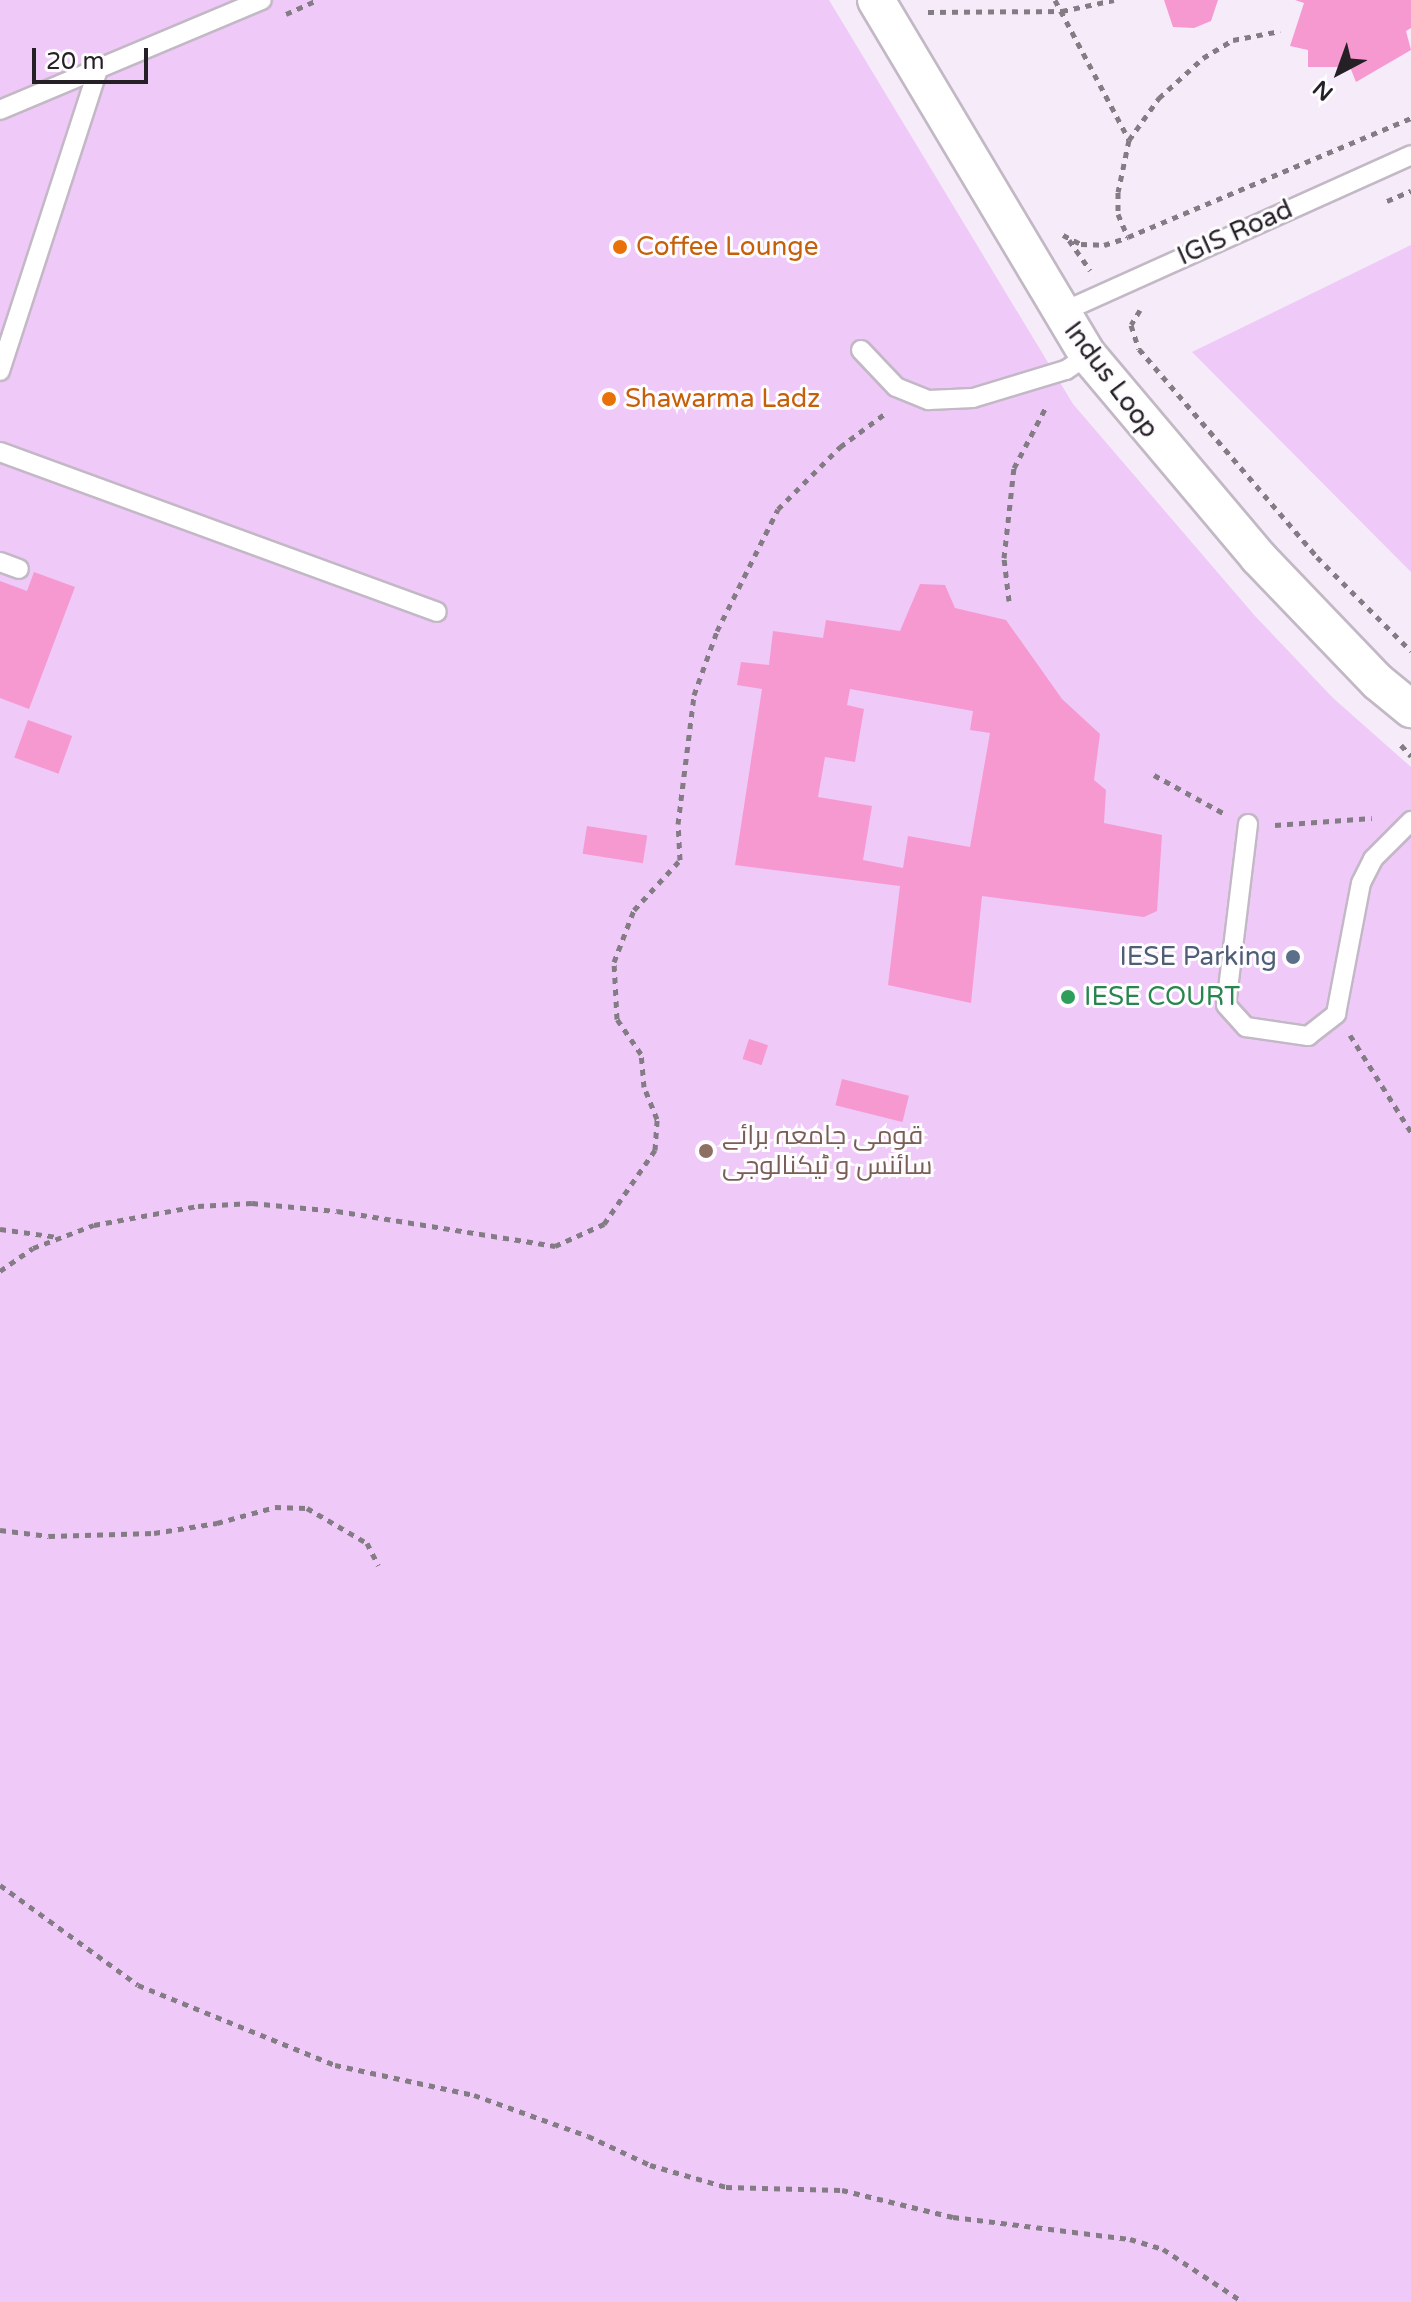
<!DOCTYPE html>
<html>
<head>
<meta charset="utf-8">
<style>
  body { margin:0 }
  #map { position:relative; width:1411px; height:2302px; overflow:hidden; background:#f6ebf9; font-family:"Varela Round",Cairo,sans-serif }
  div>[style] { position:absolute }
  .green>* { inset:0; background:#efc9f8 }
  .building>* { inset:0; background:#f699d0; transform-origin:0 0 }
  .path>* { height:5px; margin-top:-2.5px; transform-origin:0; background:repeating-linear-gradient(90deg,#847c85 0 6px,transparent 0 12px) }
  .roads { filter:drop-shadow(2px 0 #c3b8c5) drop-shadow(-2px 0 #c3b8c5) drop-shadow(0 2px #c3b8c5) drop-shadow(0 -2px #c3b8c5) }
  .lane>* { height:18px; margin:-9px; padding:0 9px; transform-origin:9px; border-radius:9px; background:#fff }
  .street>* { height:36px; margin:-18px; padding:0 18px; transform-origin:18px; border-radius:18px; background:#fff }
  .dots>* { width:22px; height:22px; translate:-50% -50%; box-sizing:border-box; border:4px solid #fefcff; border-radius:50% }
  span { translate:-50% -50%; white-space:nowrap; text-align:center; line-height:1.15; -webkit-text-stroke:6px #fefcff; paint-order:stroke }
  .street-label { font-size:26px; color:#242025 }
  .food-label { font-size:26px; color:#c56008 }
  .left { translate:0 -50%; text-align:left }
  .service-label { font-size:26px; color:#4e5e75 }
  .right { translate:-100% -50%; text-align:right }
  .leisure-label { font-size:26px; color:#27864d }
  .education-label { font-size:26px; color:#785e54 }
  .north { position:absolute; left:1299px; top:32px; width:80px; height:80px; -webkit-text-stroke:6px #fefcff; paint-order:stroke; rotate:221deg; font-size:22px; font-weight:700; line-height:32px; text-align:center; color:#242025 }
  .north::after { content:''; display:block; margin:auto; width:28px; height:36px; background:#242025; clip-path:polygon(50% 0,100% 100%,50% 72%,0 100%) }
  .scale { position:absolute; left:32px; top:48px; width:116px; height:36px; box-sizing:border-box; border:4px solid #242025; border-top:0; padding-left:10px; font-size:24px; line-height:28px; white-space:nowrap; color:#242025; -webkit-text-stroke:6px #fefcff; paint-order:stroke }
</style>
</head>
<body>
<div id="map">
  <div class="green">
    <i style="clip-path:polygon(0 0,829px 0,1073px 404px,1255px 616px,1333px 698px,1411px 767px,1411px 2302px,0 2302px)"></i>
    <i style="clip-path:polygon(1411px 245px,1411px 572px,1192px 352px)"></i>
  </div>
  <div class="building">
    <i style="clip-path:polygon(1164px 0,1218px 0,1211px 21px,1194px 28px,1173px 27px)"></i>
    <i style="clip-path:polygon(1295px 0,1411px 0,1411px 28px,1406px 31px,1411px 50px,1356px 82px,1350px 67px,1308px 67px,1308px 50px,1290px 46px,1304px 3px)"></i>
    <i style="clip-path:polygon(34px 572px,75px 587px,29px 709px,0 698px,0 581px,27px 591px)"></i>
    <i style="clip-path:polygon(evenodd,920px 584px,945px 585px,955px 608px,1006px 620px,1062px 699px,1100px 734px,1094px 780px,1106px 790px,1104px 823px,1162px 835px,1157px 911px,1144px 917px,982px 896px,971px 1003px,888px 985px,900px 886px,735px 865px,762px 689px,737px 685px,741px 662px,769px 665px,773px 631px,823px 638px,826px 620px,900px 631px,920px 584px,850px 689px,973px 711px,970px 730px,990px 733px,970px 847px,908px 836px,903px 868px,863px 860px,872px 806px,818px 797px,825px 757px,855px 762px,864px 709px,847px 705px,850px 689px)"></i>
    <i style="left:28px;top:720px;width:47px;height:40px;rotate:20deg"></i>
    <i style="left:587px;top:826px;width:61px;height:28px;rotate:9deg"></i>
    <i style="left:749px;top:1039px;width:20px;height:21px;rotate:18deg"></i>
    <i style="left:842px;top:1079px;width:69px;height:27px;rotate:14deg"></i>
  </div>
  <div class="path">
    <i style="left:1055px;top:0;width:158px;rotate:62.1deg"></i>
    <i style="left:1129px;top:140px;width:52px;rotate:-54.5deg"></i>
    <i style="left:1159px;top:98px;width:59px;rotate:-42.3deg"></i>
    <i style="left:1203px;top:58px;width:35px;rotate:-31deg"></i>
    <i style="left:1233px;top:40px;width:48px;rotate:-10.8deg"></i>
    <i style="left:928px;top:12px;width:134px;rotate:-0.4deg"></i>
    <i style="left:1062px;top:11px;width:53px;rotate:-11.9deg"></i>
    <i style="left:286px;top:14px;width:35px;rotate:-24deg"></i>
    <i style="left:1129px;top:140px;width:53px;rotate:101.9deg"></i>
    <i style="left:1118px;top:192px;width:22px;rotate:90deg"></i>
    <i style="left:1118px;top:214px;width:25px;rotate:67deg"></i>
    <i style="left:1128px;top:237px;width:307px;rotate:-22.8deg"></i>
    <i style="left:1387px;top:201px;width:26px;rotate:-23deg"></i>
    <i style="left:1063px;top:235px;width:20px;rotate:27deg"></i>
    <i style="left:1081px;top:244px;width:23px;rotate:2deg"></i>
    <i style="left:1104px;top:245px;width:25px;rotate:-18deg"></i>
    <i style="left:1069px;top:240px;width:37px;rotate:55deg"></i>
    <i style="left:1140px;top:310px;width:17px;rotate:121deg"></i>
    <i style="left:1131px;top:325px;width:25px;rotate:72deg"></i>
    <i style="left:1139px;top:349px;width:274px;rotate:49.4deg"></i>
    <i style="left:1317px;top:557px;width:133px;rotate:45deg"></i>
    <i style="left:1009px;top:601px;width:43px;rotate:-96.6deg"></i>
    <i style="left:1004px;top:558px;width:91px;rotate:-83.7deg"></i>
    <i style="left:1014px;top:468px;width:69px;rotate:-62.3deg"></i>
    <i style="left:1401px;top:745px;width:15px;rotate:48deg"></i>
    <i style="left:1154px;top:775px;width:79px;rotate:28.8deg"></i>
    <i style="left:1275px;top:825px;width:97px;rotate:-4.1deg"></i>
    <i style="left:1350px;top:1035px;width:115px;rotate:57.8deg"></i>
    <i style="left:0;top:1229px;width:59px;rotate:7.9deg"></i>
    <i style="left:0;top:1271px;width:40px;rotate:-34.9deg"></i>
    <i style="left:33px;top:1248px;width:65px;rotate:-20.7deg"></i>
    <i style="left:94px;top:1225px;width:106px;rotate:-10.4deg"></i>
    <i style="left:198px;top:1206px;width:54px;rotate:-3.2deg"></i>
    <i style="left:252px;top:1203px;width:85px;rotate:5.4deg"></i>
    <i style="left:337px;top:1211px;width:221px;rotate:9.1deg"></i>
    <i style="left:555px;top:1246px;width:54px;rotate:-24.2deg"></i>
    <i style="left:604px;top:1224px;width:90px;rotate:-55.4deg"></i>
    <i style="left:655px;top:1150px;width:31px;rotate:-86deg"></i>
    <i style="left:657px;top:1119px;width:35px;rotate:-112deg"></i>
    <i style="left:644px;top:1087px;width:33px;rotate:-95deg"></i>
    <i style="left:641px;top:1054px;width:42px;rotate:-124.4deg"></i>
    <i style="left:617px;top:1019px;width:57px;rotate:-93deg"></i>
    <i style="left:614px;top:962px;width:56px;rotate:-69deg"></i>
    <i style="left:634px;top:910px;width:68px;rotate:-47.4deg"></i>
    <i style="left:680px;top:860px;width:36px;rotate:-93deg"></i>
    <i style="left:678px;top:824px;width:130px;rotate:-82.9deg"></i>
    <i style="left:694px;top:695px;width:68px;rotate:-70.2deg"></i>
    <i style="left:717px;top:631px;width:136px;rotate:-63.4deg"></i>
    <i style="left:778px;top:509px;width:88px;rotate:-45deg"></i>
    <i style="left:840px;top:447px;width:57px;rotate:-36.5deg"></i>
    <i style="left:0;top:1530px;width:49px;rotate:7deg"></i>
    <i style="left:49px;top:1536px;width:105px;rotate:-1.6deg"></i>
    <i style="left:154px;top:1533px;width:64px;rotate:-9deg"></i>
    <i style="left:217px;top:1523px;width:60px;rotate:-15.4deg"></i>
    <i style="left:275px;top:1507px;width:32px;rotate:2deg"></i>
    <i style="left:307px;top:1508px;width:69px;rotate:30.3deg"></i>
    <i style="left:367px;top:1543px;width:25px;rotate:63deg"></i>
    <i style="left:0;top:1885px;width:170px;rotate:35.9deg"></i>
    <i style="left:138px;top:1985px;width:213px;rotate:22.1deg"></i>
    <i style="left:335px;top:2065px;width:142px;rotate:12.2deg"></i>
    <i style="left:474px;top:2095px;width:121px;rotate:19.8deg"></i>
    <i style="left:588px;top:2136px;width:68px;rotate:25.1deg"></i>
    <i style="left:650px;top:2165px;width:79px;rotate:16.1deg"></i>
    <i style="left:726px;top:2187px;width:116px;rotate:1.5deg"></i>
    <i style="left:842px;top:2190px;width:114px;rotate:13.7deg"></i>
    <i style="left:953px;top:2217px;width:178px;rotate:7.1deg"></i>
    <i style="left:1130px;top:2239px;width:34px;rotate:17deg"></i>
    <i style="left:1163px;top:2249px;width:96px;rotate:33.5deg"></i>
  </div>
  <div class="roads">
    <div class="lane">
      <i style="left:0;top:110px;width:284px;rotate:-22.8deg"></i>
      <i style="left:1060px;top:313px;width:385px;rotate:-24.2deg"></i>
      <i style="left:861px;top:350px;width:51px;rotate:46.6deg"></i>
      <i style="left:896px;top:387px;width:35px;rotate:22deg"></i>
      <i style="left:929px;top:400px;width:44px;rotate:-2.6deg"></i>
      <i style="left:973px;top:398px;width:97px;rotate:-16.8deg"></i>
      <i style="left:1066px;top:370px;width:27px;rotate:-34deg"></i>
      <i style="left:0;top:371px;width:317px;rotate:-72deg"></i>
      <i style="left:0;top:452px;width:465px;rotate:20.1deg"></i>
      <i style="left:0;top:562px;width:20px;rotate:20deg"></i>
      <i style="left:1248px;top:824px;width:182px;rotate:96.9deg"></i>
      <i style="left:1226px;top:1005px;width:30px;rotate:48deg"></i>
      <i style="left:1246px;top:1027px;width:63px;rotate:8.3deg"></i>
      <i style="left:1308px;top:1036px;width:36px;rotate:-38deg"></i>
      <i style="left:1336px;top:1014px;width:133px;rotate:-79.2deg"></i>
      <i style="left:1361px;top:883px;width:27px;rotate:-63deg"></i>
      <i style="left:1373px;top:859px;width:54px;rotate:-45deg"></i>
    </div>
    <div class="street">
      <i style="left:876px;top:0;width:413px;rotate:59.2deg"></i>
      <i style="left:1088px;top:355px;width:264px;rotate:49.9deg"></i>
      <i style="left:1258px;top:557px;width:173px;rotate:46.2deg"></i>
      <i style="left:1378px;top:682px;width:43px;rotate:39.3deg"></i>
    </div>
  </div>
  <div class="dots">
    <i style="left:620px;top:247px;background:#e8710a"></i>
    <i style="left:609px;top:399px;background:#e8710a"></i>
    <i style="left:1293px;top:957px;background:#5c6f8a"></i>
    <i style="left:1068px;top:997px;background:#2e9e5b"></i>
    <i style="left:706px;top:1151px;background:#8d6e63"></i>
  </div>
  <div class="street-label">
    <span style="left:1235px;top:233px;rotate:-24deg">IGIS Road</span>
    <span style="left:1111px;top:380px;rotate:53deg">Indus Loop</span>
  </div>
  <div class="food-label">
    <span class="left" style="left:636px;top:247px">Coffee Lounge</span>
    <span class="left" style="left:625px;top:399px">Shawarma Ladz</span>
  </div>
  <div class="service-label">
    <span class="right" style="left:1277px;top:957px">IESE Parking</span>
  </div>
  <div class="leisure-label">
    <span class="left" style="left:1084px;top:997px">IESE COURT</span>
  </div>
  <div class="education-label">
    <span class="left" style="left:722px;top:1151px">قومی جامعہ برائے<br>سائنس و ٹیکنالوجی</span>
  </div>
  <div class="north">N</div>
  <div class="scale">20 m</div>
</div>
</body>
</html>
